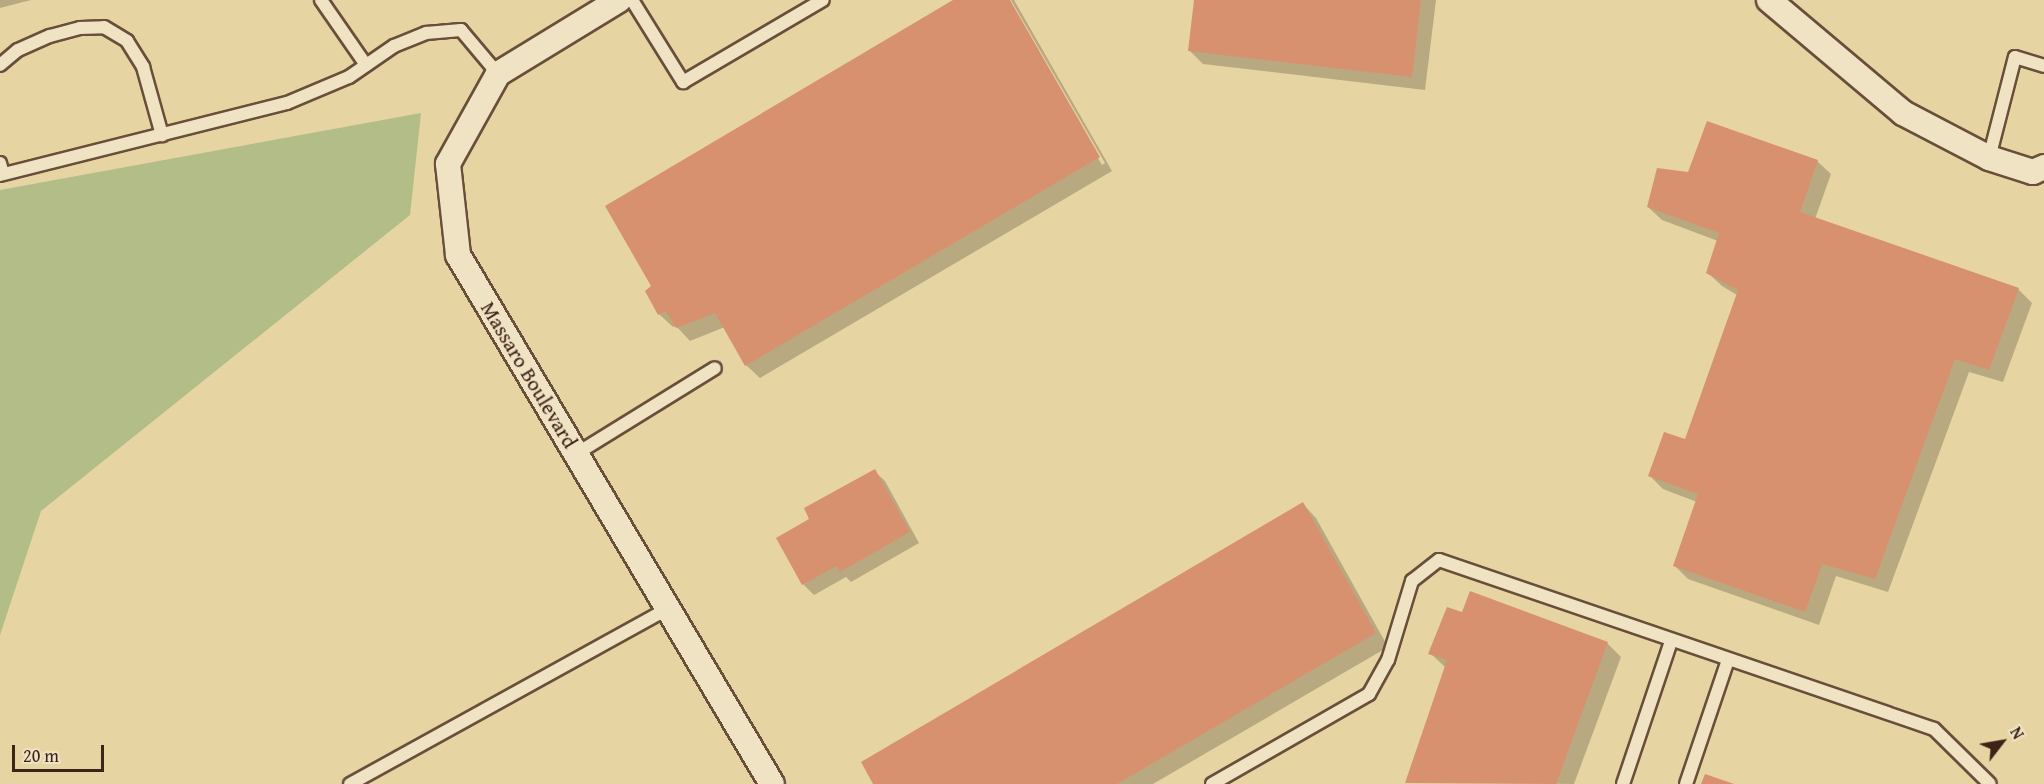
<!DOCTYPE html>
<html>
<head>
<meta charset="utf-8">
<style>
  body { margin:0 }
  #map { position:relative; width:2044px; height:784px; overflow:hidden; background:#e6d4a2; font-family:"Gentium Book Plus",serif }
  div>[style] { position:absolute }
  .green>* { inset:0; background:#b2bd87 }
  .shadow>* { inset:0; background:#0003 }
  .building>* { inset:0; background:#d8916f }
  .roads { filter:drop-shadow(2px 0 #684f3a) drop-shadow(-2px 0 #684f3a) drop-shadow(0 2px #684f3a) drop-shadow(0 -2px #684f3a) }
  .lane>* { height:12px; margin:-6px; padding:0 6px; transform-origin:6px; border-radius:6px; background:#efe3c3 }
  .street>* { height:24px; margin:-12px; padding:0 12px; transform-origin:12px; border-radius:12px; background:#efe3c3 }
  span { translate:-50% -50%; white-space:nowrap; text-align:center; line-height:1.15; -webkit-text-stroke:4.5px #efe3c3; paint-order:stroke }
  .street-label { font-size:21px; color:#3e2318 }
  .north { position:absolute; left:1972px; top:712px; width:60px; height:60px; -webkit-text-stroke:4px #efe3c3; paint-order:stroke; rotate:59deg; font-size:16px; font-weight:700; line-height:24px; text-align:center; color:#3e2318 }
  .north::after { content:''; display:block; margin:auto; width:21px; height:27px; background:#3e2318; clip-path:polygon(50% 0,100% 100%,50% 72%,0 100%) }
  .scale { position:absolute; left:12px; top:745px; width:92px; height:27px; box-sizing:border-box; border:3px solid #3e2318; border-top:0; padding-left:8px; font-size:18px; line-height:21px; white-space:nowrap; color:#3e2318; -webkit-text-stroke:4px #efe3c3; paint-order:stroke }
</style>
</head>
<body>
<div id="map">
  <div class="green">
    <i style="clip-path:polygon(421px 113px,410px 215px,41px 511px,0 635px,0 190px)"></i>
  </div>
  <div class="shadow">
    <i style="clip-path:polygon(0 0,31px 0,0 8px)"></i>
    <i style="clip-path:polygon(956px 0,1008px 0,1102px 165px,1105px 163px,1011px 0,1014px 0,1112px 171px,760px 378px,746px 365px,725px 327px,690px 341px,676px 326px,673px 327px,659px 314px)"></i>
    <i style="clip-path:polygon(1196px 0,1436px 0,1425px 90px,1203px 64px,1190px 51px)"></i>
    <i style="clip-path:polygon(1817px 161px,1831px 174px,1815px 219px,2019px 290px,2032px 303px,2003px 382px,1969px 372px,1888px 592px,1836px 576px,1819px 625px,1688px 579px,1675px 566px,1697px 502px,1663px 489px,1650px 476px,1686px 441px,1737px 295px,1722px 286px,1708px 273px,1718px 241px,1662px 220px,1648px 207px,1689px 174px)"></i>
    <i style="clip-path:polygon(874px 471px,885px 481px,919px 543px,851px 582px,846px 577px,814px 595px,804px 585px,778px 539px,811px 520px)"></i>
    <i style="clip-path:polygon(1303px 504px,1316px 518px,1388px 647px,1153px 784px,875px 784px)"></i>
    <i style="clip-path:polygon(1607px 643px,1621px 657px,1574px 784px,1407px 782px,1446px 668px,1430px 653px)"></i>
  </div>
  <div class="building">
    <i style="clip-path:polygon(953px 0,1010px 0,1100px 157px,745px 366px,715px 313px,676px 328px,666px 311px,658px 315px,645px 291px,651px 286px,605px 206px)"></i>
    <i style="clip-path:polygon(1194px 0,1421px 0,1412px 77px,1188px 51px)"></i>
    <i style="clip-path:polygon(1707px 121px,1818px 160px,1800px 212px,2019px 288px,1989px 370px,1955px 359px,1875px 579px,1822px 564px,1805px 612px,1673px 566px,1698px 494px,1648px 476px,1664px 432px,1685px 439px,1738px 290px,1706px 273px,1719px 233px,1647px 207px,1657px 168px,1688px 172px)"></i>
    <i style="clip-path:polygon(875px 469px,910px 532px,840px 572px,836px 566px,802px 585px,776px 538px,809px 519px,804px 508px)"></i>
    <i style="clip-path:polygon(1303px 502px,1376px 633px,1117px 784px,873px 784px,861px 762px)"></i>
    <i style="clip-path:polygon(1470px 591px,1608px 642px,1556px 784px,1405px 783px,1447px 660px,1428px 654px,1447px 607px,1462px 612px)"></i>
    <i style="clip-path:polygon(1705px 774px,1734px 784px,1701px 784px)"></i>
  </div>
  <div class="roads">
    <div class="lane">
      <i style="left:321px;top:0;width:79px;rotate:55.3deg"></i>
      <i style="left:632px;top:0;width:97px;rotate:58.1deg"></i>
      <i style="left:683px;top:82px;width:162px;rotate:-30.4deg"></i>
      <i style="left:0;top:65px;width:23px;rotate:-40deg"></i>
      <i style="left:18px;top:50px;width:35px;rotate:-24deg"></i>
      <i style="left:50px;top:36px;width:31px;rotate:-15deg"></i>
      <i style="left:80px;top:28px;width:24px;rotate:-2deg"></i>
      <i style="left:104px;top:27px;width:27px;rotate:31deg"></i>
      <i style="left:127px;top:41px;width:31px;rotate:58deg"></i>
      <i style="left:143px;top:67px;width:71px;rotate:74.4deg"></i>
      <i style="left:1989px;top:158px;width:104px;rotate:-75.6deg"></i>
      <i style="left:2015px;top:57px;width:30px;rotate:17deg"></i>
      <i style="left:0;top:163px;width:11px;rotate:75deg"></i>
      <i style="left:0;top:175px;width:296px;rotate:-14.1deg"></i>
      <i style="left:287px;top:103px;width:67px;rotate:-22.8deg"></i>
      <i style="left:349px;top:77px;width:55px;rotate:-34.6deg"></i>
      <i style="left:394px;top:46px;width:35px;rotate:-22deg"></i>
      <i style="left:426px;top:33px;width:35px;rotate:-5deg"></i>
      <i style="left:461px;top:30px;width:57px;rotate:49.9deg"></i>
      <i style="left:576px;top:454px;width:163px;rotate:-31.7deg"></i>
      <i style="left:350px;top:784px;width:364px;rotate:-28.9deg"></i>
      <i style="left:1212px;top:784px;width:181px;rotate:-29.8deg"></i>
      <i style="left:1369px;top:694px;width:39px;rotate:-61deg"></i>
      <i style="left:1388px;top:660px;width:83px;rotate:-73.1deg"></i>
      <i style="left:1412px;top:581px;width:34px;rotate:-38deg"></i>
      <i style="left:1439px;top:560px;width:523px;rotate:18.85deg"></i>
      <i style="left:1934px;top:729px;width:78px;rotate:44.5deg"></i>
      <i style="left:1623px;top:784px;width:151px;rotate:-71.4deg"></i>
      <i style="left:1686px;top:784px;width:131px;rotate:-71.3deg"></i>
    </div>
    <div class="street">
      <i style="left:619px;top:0;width:142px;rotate:148.6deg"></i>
      <i style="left:498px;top:74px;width:103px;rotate:119.1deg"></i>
      <i style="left:448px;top:164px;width:92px;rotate:83.7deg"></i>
      <i style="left:458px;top:255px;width:615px;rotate:59.31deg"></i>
      <i style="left:1769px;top:0;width:175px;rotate:40.1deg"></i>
      <i style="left:1903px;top:113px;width:97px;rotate:27.6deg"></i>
      <i style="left:1989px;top:158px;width:46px;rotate:17.7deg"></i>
      <i style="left:2033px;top:172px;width:12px;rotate:-24deg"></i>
    </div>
  </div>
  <div class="street-label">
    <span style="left:529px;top:375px;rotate:59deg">Massaro Boulevard</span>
  </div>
  <div class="north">N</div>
  <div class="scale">20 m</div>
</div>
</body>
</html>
